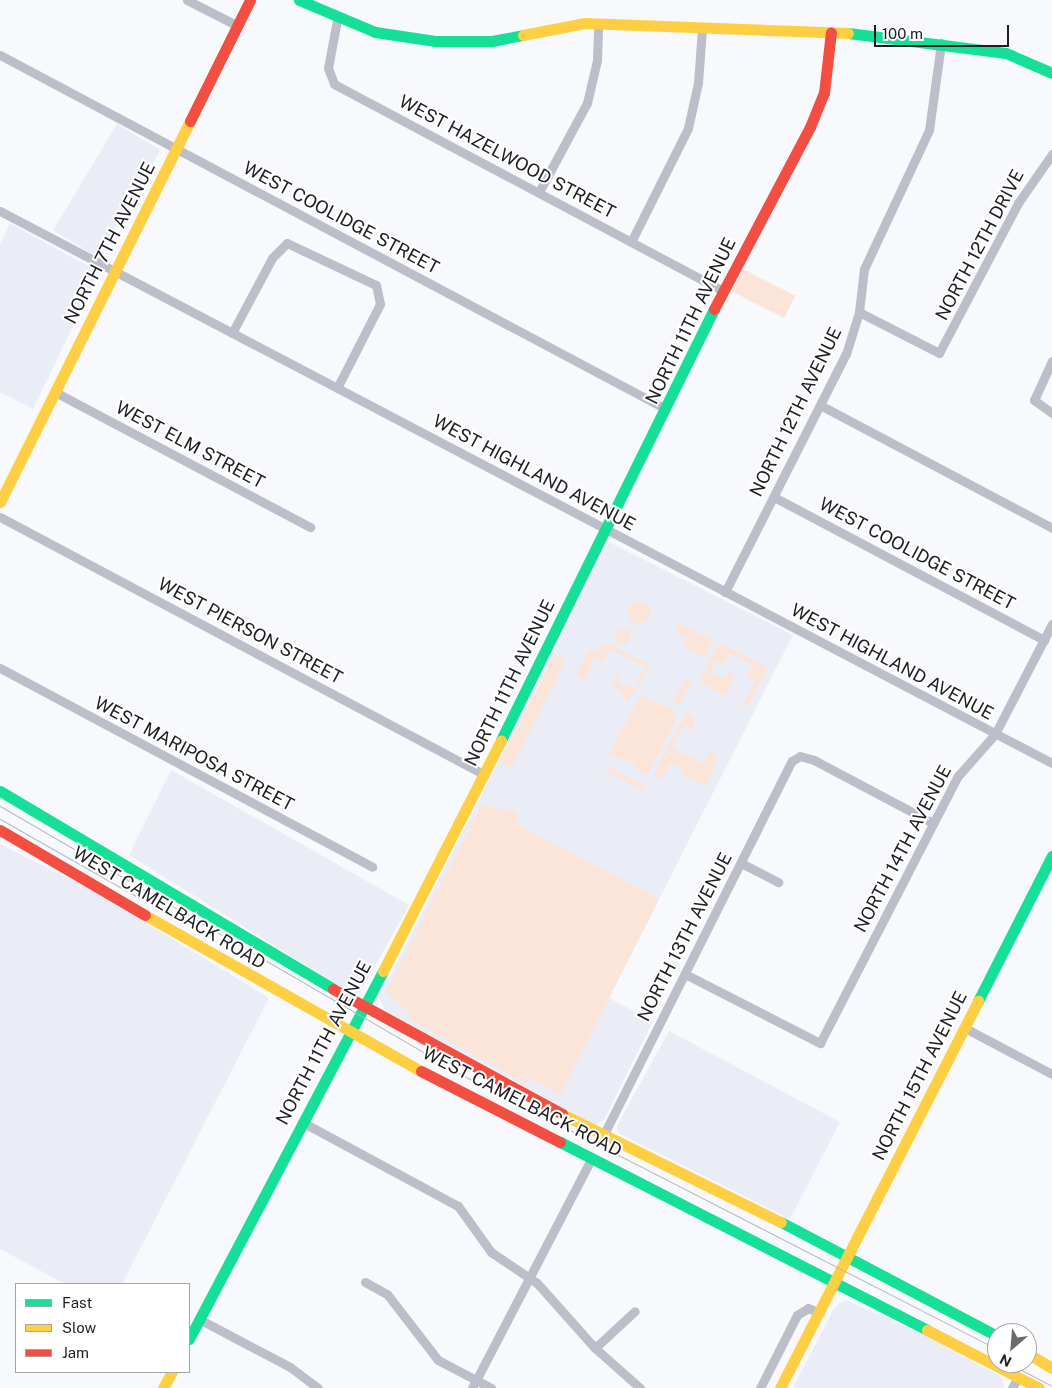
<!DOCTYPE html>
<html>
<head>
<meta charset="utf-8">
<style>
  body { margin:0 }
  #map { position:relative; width:1052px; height:1388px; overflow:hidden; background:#f8f9fc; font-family:"Public Sans",sans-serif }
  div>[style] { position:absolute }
  .built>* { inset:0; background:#ebedf6; transform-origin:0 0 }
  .green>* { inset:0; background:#fbe5d8; transform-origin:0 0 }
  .round { border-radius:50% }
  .street>* { height:9px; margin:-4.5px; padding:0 4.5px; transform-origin:4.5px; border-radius:4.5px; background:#bcbeca }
  .fast>* { height:11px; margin:-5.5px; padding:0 5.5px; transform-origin:5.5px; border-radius:5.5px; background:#16e098 }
  .slow>* { height:11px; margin:-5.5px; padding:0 5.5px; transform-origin:5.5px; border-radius:5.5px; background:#ffcf43 }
  .jam>* { height:11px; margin:-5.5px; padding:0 5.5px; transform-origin:5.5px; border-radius:5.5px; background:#f24e42 }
  .tram>* { height:1px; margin:-0.5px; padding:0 0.5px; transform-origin:0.5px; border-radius:0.5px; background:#b7b8c0 }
  span { translate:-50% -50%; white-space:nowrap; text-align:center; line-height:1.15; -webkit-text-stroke:4px #fff; paint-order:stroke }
  .street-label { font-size:18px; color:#1e1e21 }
  .legend { position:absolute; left:15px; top:1283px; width:175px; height:90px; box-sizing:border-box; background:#fff; border:1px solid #a5a5a6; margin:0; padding:6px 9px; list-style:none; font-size:15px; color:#1e1e21 }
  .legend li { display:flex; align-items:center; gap:10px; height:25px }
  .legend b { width:25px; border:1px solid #a5a5a6 }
  .north { position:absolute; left:987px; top:1323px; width:50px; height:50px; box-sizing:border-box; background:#fff; border:1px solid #a5a5a6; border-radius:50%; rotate:207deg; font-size:14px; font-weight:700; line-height:20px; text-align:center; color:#1e1e21 }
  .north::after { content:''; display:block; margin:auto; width:18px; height:22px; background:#6a6b6e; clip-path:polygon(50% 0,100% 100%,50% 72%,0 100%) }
  .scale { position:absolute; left:874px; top:25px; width:135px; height:22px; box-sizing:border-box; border:2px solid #1e1e21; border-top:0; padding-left:6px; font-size:15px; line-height:18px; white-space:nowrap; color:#1e1e21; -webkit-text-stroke:4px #fff; paint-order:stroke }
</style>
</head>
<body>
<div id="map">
  <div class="built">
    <i style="left:117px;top:124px;width:51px;height:124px;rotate:31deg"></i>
    <i style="clip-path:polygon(10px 223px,99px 272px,33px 409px,0 392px,0 244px)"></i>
    <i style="clip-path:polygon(609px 542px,793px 635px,609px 998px,653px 1021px,604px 1120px,595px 1125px,386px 1011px,379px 998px)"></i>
    <i style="clip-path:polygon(171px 770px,409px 905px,360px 993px,352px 994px,129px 855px)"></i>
    <i style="clip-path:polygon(0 844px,97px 893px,269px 998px,122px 1284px,65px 1284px,0 1249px)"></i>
    <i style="clip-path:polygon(669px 1031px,840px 1122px,790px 1219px,618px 1133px,617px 1126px)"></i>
    <i style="clip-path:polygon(845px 1300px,913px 1329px,1002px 1377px,1004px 1388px,793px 1388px,834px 1308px)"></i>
  </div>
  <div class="green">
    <i style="left:743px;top:269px;width:59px;height:25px;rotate:27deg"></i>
    <i class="round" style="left:628px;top:602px;width:22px;height:22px"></i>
    <i style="clip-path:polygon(678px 623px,713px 640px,704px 658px,683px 647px,687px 638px,675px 633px)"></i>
    <i class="round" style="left:615px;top:628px;width:16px;height:16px"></i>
    <i style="clip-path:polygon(719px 643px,767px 667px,748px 707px,743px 704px,755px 682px,747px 677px,753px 665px,730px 653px,724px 664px,716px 660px,710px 673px,725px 680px,729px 672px,735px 676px,725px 696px,700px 682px)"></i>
    <i style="clip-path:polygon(610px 644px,649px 665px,641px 685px,636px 683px,646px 667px,610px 649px,603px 662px,595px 658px,584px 680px,576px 676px,587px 653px)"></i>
    <i style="clip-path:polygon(554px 655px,564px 662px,563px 667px,513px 765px,506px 767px,500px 763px)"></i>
    <i style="clip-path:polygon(618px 673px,622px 675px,618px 683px,636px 689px,629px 702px,612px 683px)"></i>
    <i style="clip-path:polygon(687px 679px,692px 681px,681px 703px,672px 703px)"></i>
    <i style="clip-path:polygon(641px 695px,671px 708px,677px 718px,648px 775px,636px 769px,634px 763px,608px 755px)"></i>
    <i style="clip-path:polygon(686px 713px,693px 717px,696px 731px,684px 725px,672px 748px,703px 763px,710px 752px,717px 755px,707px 787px,681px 774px,683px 769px,670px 763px,661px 780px,654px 774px)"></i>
    <i style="clip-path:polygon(611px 767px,646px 787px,638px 808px,644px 790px,611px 774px,604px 783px)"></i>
    <i style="clip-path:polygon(481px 805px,516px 812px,518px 825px,659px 899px,560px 1095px,530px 1078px,526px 1084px,408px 1019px,410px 1013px,386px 992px)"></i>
  </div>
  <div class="street">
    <i style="left:187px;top:0;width:57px;rotate:27deg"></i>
    <i style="left:337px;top:20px;width:49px;rotate:100.6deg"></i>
    <i style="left:328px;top:68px;width:17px;rotate:69deg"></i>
    <i style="left:334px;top:84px;width:441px;rotate:28deg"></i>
    <i style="left:0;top:55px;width:754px;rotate:27.99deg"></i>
    <i style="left:539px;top:192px;width:101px;rotate:-61.7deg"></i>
    <i style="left:587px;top:103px;width:44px;rotate:-76.9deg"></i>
    <i style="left:597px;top:60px;width:37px;rotate:-88deg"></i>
    <i style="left:0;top:211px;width:1188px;rotate:27.69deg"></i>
    <i style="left:631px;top:242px;width:127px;rotate:-63.4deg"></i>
    <i style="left:688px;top:128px;width:46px;rotate:-77.5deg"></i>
    <i style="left:698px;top:83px;width:55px;rotate:-85.8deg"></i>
    <i style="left:859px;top:312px;width:90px;rotate:27.1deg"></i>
    <i style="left:939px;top:353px;width:170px;rotate:-62.2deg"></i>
    <i style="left:1018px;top:203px;width:60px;rotate:-55.2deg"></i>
    <i style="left:232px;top:333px;width:85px;rotate:-61.9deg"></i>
    <i style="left:272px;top:258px;width:21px;rotate:-45deg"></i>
    <i style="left:287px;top:243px;width:98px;rotate:25.3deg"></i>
    <i style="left:376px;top:285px;width:19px;rotate:78deg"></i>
    <i style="left:380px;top:304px;width:94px;rotate:117.1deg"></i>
    <i style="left:1052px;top:361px;width:43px;rotate:114.8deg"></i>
    <i style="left:1034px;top:400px;width:22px;rotate:36deg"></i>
    <i style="left:55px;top:392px;width:289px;rotate:27.9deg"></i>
    <i style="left:820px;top:405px;width:263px;rotate:27.9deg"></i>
    <i style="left:774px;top:497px;width:306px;rotate:27.9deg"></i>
    <i style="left:0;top:517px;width:549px;rotate:28.01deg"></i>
    <i style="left:725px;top:592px;width:267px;rotate:-63.1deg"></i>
    <i style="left:846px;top:354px;width:44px;rotate:-72.8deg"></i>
    <i style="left:859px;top:312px;width:43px;rotate:-83.4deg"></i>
    <i style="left:864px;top:269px;width:153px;rotate:-64.9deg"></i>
    <i style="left:929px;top:130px;width:88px;rotate:-82.1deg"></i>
    <i style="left:0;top:668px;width:422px;rotate:28.1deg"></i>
    <i style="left:741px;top:863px;width:42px;rotate:27.2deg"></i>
    <i style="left:685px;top:974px;width:152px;rotate:27.1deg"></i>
    <i style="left:820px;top:1043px;width:301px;rotate:-62.7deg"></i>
    <i style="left:958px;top:776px;width:56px;rotate:-48.6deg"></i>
    <i style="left:995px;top:734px;width:124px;rotate:-62.6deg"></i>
    <i style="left:965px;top:1028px;width:98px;rotate:27.9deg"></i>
    <i style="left:302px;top:1122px;width:177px;rotate:28.3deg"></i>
    <i style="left:458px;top:1206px;width:57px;rotate:54.3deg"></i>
    <i style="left:491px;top:1252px;width:55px;rotate:34deg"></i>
    <i style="left:537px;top:1283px;width:87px;rotate:48.3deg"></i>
    <i style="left:595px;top:1348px;width:60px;rotate:41.6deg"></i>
    <i style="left:603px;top:1136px;width:420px;rotate:-63.3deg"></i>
    <i style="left:792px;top:761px;width:9px;rotate:-32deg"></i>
    <i style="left:800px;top:756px;width:15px;rotate:16deg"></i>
    <i style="left:814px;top:760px;width:135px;rotate:27.9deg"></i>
    <i style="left:365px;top:1282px;width:25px;rotate:29deg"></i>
    <i style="left:387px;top:1294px;width:83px;rotate:52.3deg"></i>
    <i style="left:438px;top:1360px;width:60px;rotate:27.8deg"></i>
    <i style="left:199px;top:1319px;width:103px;rotate:27.8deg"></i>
    <i style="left:290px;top:1367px;width:35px;rotate:37deg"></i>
    <i style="left:595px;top:1348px;width:54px;rotate:-42.8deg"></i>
    <i style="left:472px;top:1388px;width:260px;rotate:-62.5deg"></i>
    <i style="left:760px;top:1388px;width:82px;rotate:-63.1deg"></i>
    <i style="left:797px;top:1315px;width:13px;rotate:-32deg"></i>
    <i style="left:808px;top:1308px;width:13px;rotate:23deg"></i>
    <i style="left:1012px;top:1388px;width:13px;rotate:-61deg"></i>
  </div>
  <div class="fast">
    <i style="left:299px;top:0;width:82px;rotate:22.8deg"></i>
    <i style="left:375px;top:32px;width:61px;rotate:8.5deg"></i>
    <i style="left:435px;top:41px;width:57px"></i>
    <i style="left:492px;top:41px;width:32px;rotate:-11deg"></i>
    <i style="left:848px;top:33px;width:159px;rotate:7.2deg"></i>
    <i style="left:1006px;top:53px;width:50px;rotate:23.5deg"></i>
    <i style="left:501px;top:740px;width:481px;rotate:-63.7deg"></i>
    <i style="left:0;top:791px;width:387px;rotate:30.7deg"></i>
    <i style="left:978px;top:1001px;width:163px;rotate:-63deg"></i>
    <i style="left:560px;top:1142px;width:412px;rotate:27.1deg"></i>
    <i style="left:781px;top:1222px;width:244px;rotate:27.8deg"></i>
    <i style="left:189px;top:1339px;width:416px;rotate:-62.2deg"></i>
  </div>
  <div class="slow">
    <i style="left:523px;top:35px;width:63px;rotate:-11deg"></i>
    <i style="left:585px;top:23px;width:263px;rotate:2.2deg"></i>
    <i style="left:0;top:502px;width:426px;rotate:-63.5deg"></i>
    <i style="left:145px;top:915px;width:317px;rotate:29.5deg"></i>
    <i style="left:383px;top:971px;width:259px;rotate:-62.9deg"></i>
    <i style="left:562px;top:1114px;width:244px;rotate:26.3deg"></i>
    <i style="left:927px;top:1330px;width:126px;rotate:27.4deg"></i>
    <i style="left:1027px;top:1353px;width:29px;rotate:31deg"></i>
    <i style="left:163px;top:1388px;width:18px;rotate:-61deg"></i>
    <i style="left:780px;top:1388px;width:435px;rotate:-62.9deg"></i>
  </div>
  <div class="jam">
    <i style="left:190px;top:121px;width:135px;rotate:-63.6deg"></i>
    <i style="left:714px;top:309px;width:206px;rotate:-62.2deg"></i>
    <i style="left:810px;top:127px;width:37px;rotate:-68deg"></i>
    <i style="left:824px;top:93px;width:61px;rotate:-83.5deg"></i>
    <i style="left:0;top:830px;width:168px;rotate:30.4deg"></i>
    <i style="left:333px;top:989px;width:261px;rotate:28.6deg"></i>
    <i style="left:421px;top:1071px;width:156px;rotate:27.1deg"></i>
  </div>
  <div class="tram">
    <i style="left:0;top:806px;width:541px;rotate:30.17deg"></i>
    <i style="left:468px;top:1078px;width:594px;rotate:27.13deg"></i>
    <i style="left:0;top:819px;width:160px;rotate:29.6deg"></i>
    <i style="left:1008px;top:1363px;width:50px;rotate:27.6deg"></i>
  </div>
  <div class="street-label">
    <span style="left:507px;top:157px;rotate:28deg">WEST HAZELWOOD STREET</span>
    <span style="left:341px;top:218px;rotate:28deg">WEST COOLIDGE STREET</span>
    <span style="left:110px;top:243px;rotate:-63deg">NORTH 7TH AVENUE</span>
    <span style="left:980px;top:245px;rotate:-62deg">NORTH 12TH DRIVE</span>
    <span style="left:691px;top:321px;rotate:-64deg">NORTH 11TH AVENUE</span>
    <span style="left:796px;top:412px;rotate:-64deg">NORTH 12TH AVENUE</span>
    <span style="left:190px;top:445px;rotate:28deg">WEST ELM STREET</span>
    <span style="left:534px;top:473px;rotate:28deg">WEST HIGHLAND AVENUE</span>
    <span style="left:917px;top:554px;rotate:28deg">WEST COOLIDGE STREET</span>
    <span style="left:250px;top:631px;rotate:28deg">WEST PIERSON STREET</span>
    <span style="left:892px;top:662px;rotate:28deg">WEST HIGHLAND AVENUE</span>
    <span style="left:510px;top:683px;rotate:-64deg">NORTH 11TH AVENUE</span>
    <span style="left:194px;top:754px;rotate:28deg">WEST MARIPOSA STREET</span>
    <span style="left:903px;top:849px;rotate:-62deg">NORTH 14TH AVENUE</span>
    <span style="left:169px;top:908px;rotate:31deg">WEST CAMELBACK ROAD</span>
    <span style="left:685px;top:937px;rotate:-63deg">NORTH 13TH AVENUE</span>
    <span style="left:324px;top:1043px;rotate:-62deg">NORTH 11TH AVENUE</span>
    <span style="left:920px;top:1076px;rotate:-63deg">NORTH 15TH AVENUE</span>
    <span style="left:522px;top:1102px;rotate:27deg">WEST CAMELBACK ROAD</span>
  </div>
  <ul class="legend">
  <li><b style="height:6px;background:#16e098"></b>Fast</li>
  <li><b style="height:6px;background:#ffcf43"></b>Slow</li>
  <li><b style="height:6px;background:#f24e42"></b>Jam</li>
  </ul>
  <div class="north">N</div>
  <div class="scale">100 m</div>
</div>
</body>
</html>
